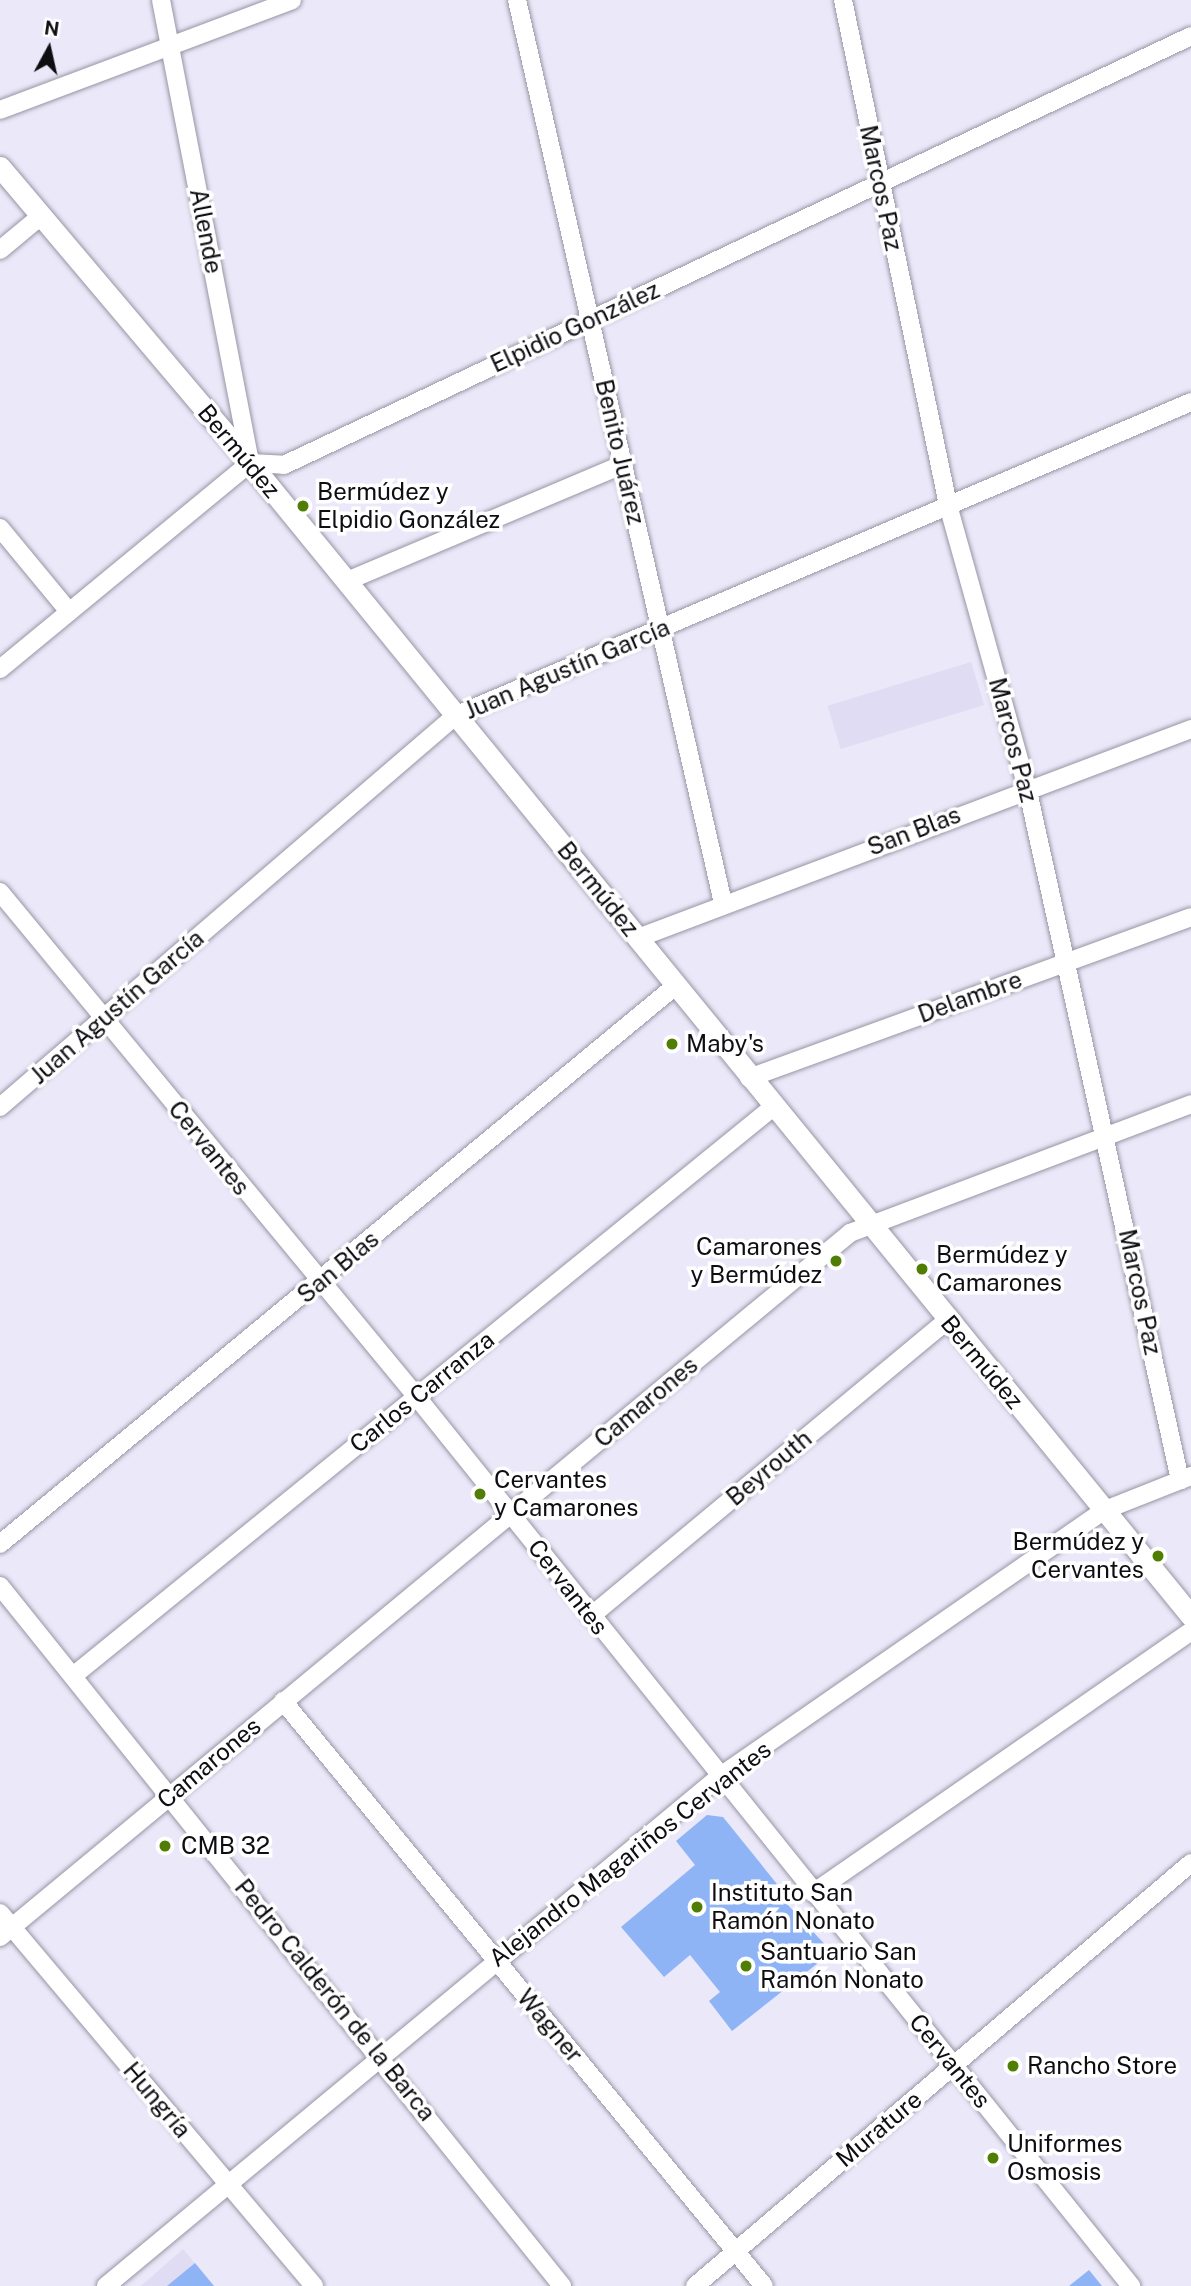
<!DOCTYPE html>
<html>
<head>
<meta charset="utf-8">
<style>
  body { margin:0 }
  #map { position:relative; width:1191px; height:2286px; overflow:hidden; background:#ebe8f9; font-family:"Public Sans",sans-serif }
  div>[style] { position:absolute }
  .built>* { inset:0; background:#e0dcf3; transform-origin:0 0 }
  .building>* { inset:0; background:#8eb4f6 }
  .roads { filter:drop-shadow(0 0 2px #9895a4) drop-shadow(0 0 2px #9895a4) }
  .minor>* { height:18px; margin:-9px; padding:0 9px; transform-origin:9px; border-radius:9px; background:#fff }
  .tertiary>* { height:21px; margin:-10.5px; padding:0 10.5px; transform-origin:10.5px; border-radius:10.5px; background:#fff }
  .dots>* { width:19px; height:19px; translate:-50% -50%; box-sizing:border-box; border:4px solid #fff; border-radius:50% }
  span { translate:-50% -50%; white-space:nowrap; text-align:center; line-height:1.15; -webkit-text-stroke:7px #fff; paint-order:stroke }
  .street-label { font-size:24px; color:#0e0d12 }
  .poi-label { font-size:24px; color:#0e0d12 }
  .left { translate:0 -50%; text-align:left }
  .right { translate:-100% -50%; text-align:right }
  .north { position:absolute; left:14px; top:14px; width:70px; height:70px; -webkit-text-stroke:5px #fff; paint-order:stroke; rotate:8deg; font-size:19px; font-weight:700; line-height:28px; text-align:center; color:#0e0d12 }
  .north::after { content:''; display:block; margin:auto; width:24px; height:32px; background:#0e0d12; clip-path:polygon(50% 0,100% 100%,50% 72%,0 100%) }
</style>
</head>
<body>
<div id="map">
  <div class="built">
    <i style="left:971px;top:662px;width:45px;height:150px;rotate:73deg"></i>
    <i style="clip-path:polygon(183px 2249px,214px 2286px,141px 2286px)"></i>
  </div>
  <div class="building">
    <i style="clip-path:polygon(707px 1815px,723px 1817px,777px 1884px,772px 1888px,832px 1952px,732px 2031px,709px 2001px,720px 1992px,690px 1955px,664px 1977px,621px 1927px,695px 1865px,676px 1841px)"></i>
    <i style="clip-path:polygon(195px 2263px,214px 2286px,167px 2286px)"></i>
    <i style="clip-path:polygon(1089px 2270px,1102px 2286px,1069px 2286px)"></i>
  </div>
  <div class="roads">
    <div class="minor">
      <i style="left:161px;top:0;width:471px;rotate:79.1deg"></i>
      <i style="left:517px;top:0;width:926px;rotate:77.15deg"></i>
      <i style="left:843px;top:0;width:516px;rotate:78.25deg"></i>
      <i style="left:948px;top:505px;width:293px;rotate:74.4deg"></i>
      <i style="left:1027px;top:787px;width:710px;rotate:77.55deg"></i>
      <i style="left:0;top:110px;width:312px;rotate:-20.6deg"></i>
      <i style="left:0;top:250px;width:53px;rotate:-39.7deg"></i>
      <i style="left:0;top:528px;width:105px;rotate:50.4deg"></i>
      <i style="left:347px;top:581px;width:301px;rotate:-22.9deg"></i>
      <i style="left:0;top:669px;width:324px;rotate:-39.5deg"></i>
      <i style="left:250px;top:463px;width:34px;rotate:3deg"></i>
      <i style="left:284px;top:465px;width:1003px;rotate:-25.31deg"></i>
      <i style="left:0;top:892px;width:654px;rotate:50.46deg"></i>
      <i style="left:416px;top:1396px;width:1142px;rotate:51.22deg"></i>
      <i style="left:638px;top:938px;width:591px;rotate:-20.7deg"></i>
      <i style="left:749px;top:1078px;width:470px;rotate:-20deg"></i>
      <i style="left:0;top:1107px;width:600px;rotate:-40.67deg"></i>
      <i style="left:455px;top:716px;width:800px;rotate:-23.1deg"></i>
      <i style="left:0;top:1544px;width:874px;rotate:-39.57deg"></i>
      <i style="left:0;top:1586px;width:898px;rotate:51.24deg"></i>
      <i style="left:591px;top:1616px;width:463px;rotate:-39.7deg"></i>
      <i style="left:73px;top:1676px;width:901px;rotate:-39.1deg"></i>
      <i style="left:283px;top:1701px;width:757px;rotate:50.57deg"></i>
      <i style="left:813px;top:1893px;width:460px;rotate:-34.7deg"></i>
      <i style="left:0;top:1913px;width:488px;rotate:49.9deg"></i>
      <i style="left:0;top:1937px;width:1104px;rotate:-39.63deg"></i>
      <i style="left:850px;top:1233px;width:365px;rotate:-20.7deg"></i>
      <i style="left:106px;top:2286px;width:797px;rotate:-39.7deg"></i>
      <i style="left:719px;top:1777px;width:469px;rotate:-34.7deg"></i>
      <i style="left:1105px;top:1510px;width:92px;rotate:-21.6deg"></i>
      <i style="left:695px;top:2286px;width:652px;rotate:-40.46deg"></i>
    </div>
    <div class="tertiary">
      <i style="left:0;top:167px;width:387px;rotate:49.8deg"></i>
      <i style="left:250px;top:463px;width:1488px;rotate:50.78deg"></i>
    </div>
  </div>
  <div class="dots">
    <i style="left:303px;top:506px;background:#507d03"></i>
    <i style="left:672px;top:1044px;background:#507d03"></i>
    <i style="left:836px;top:1261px;background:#507d03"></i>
    <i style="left:922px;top:1269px;background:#507d03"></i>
    <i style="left:480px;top:1494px;background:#507d03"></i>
    <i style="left:1158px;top:1556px;background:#507d03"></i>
    <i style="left:165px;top:1846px;background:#507d03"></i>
    <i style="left:697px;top:1907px;background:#507d03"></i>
    <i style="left:746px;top:1966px;background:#507d03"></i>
    <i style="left:1013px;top:2066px;background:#507d03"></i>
    <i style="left:993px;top:2158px;background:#507d03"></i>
  </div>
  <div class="street-label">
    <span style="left:881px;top:188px;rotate:78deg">Marcos Paz</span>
    <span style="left:206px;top:231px;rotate:79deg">Allende</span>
    <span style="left:575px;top:327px;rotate:-25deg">Elpidio González</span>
    <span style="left:239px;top:451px;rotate:50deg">Bermúdez</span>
    <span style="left:620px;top:452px;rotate:77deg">Benito Juárez</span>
    <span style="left:567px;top:669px;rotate:-23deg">Juan Agustín García</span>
    <span style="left:1013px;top:740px;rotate:75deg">Marcos Paz</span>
    <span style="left:914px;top:831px;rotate:-21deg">San Blas</span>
    <span style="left:598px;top:889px;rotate:51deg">Bermúdez</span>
    <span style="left:970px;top:997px;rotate:-20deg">Delambre</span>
    <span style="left:117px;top:1007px;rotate:-41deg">Juan Agustín García</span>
    <span style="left:209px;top:1148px;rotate:51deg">Cervantes</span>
    <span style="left:338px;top:1267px;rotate:-40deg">San Blas</span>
    <span style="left:1140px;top:1292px;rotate:78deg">Marcos Paz</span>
    <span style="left:982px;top:1362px;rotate:50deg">Bermúdez</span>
    <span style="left:422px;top:1392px;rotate:-39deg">Carlos Carranza</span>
    <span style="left:646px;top:1402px;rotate:-40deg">Camarones</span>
    <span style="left:769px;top:1468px;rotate:-40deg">Beyrouth</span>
    <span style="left:568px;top:1587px;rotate:52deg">Cervantes</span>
    <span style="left:209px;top:1763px;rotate:-40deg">Camarones</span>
    <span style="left:630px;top:1854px;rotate:-38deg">Alejandro Magariños Cervantes</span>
    <span style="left:335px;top:2000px;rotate:51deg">Pedro Calderón de la Barca</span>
    <span style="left:550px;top:2026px;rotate:50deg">Wagner</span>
    <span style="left:950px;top:2061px;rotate:51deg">Cervantes</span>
    <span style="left:157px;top:2100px;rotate:50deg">Hungría</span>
    <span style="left:879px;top:2129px;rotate:-40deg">Murature</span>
  </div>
  <div class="poi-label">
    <span class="left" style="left:317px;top:506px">Bermúdez y<br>Elpidio González</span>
    <span class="left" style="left:686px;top:1044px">Maby's</span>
    <span class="right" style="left:822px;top:1261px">Camarones<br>y Bermúdez</span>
    <span class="left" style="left:936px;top:1269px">Bermúdez y<br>Camarones</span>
    <span class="left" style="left:494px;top:1494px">Cervantes<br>y Camarones</span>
    <span class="right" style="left:1144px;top:1556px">Bermúdez y<br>Cervantes</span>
    <span class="left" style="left:181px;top:1846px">CMB 32</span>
    <span class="left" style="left:711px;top:1907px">Instituto San<br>Ramón Nonato</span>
    <span class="left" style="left:760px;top:1966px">Santuario San<br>Ramón Nonato</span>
    <span class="left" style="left:1027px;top:2066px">Rancho Store</span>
    <span class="left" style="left:1007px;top:2158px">Uniformes<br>Osmosis</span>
  </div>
  <div class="north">N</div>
</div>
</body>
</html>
